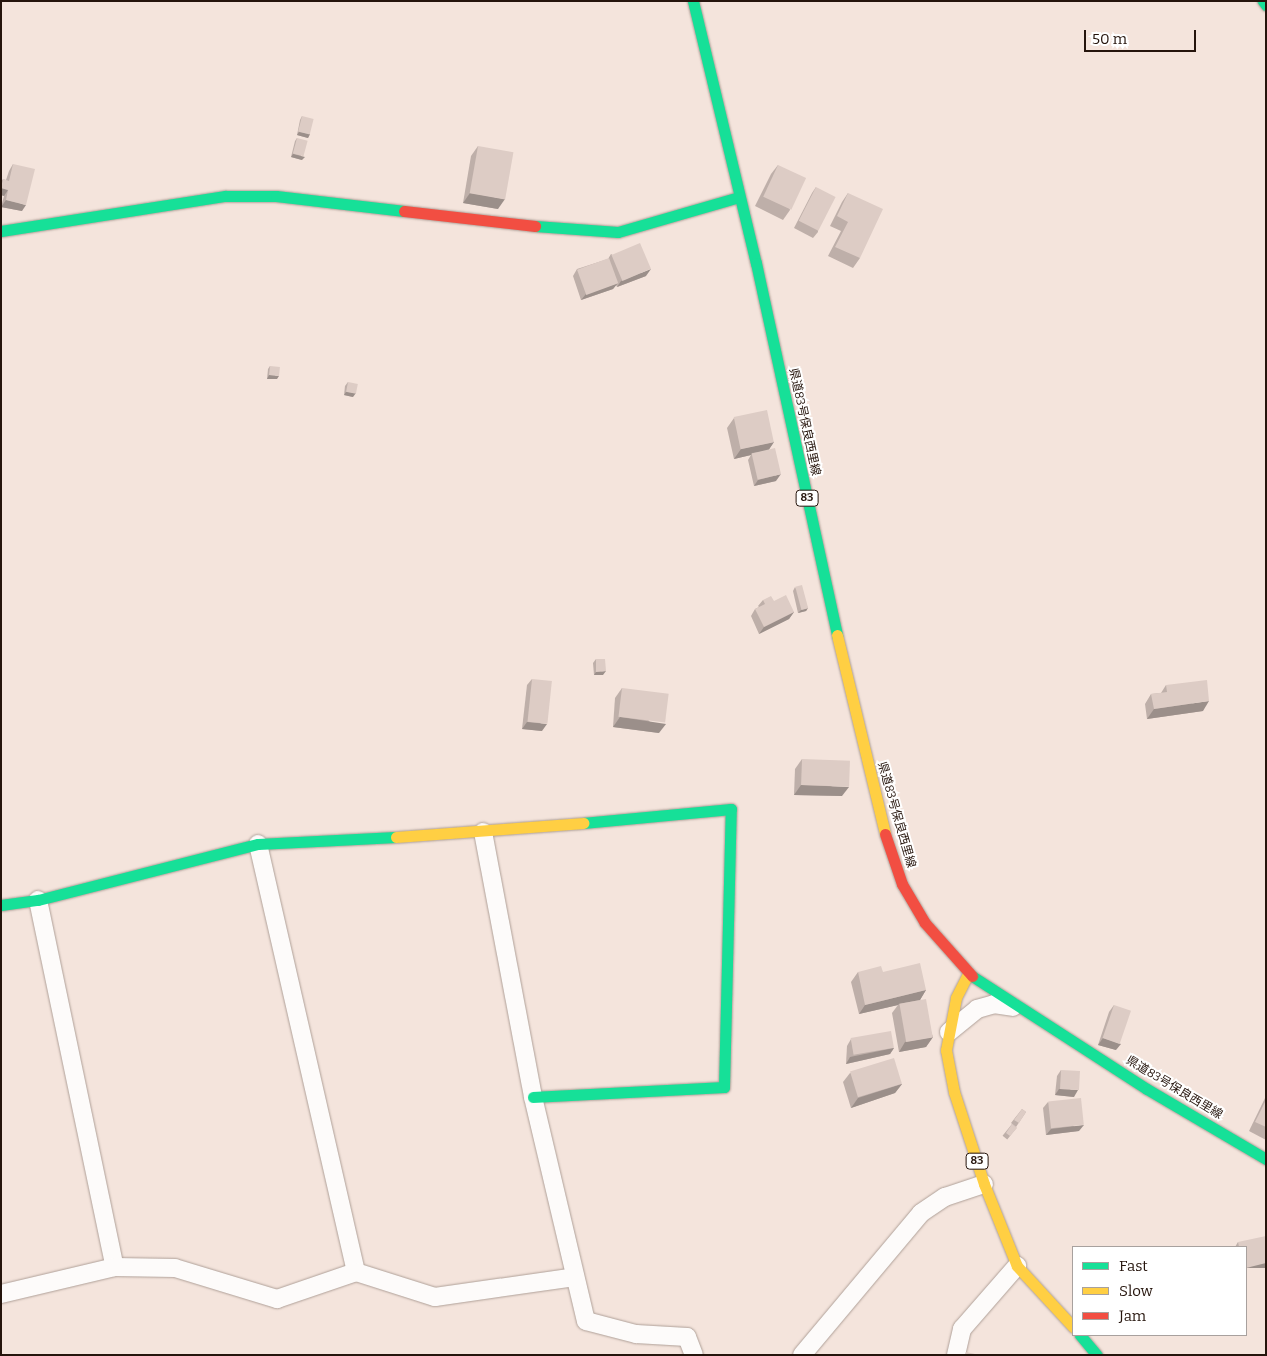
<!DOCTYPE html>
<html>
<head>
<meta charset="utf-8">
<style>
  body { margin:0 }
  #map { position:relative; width:1267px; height:1356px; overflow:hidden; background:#f4e4dc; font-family:Bitter,"Noto Sans JP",serif }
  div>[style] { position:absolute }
  .roads { filter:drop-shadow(0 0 1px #afa098) drop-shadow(0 0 1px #afa098) }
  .street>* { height:18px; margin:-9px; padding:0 9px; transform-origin:9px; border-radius:9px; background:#fdfbfa }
  .fast>* { height:11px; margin:-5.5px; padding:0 5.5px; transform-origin:5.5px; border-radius:5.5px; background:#16e098 }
  .slow>* { height:11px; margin:-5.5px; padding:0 5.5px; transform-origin:5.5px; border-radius:5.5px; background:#ffcf43 }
  .jam>* { height:11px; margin:-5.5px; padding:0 5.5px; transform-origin:5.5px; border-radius:5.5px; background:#f24e42 }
  .wall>* { inset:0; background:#beafa9; transform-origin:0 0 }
  .shaded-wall>* { inset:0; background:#9b8f8a; transform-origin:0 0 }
  .building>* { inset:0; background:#ddccc5; transform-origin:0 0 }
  span { translate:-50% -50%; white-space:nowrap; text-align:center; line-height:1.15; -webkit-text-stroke:4px #fff; paint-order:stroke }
  .shield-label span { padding:1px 4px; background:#fff; border:1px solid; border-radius:4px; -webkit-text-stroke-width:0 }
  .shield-label { font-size:11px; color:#25140c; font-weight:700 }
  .street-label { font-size:12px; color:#25140c }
  .frame { position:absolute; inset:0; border:2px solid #25140c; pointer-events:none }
  .legend { position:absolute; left:1072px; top:1246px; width:175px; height:90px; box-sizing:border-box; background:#fff; border:1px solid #a8a19e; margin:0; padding:6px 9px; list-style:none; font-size:15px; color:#25140c }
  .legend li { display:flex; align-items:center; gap:10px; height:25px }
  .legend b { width:25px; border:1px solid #a8a19e }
  .scale { position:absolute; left:1084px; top:30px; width:112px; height:22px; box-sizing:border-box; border:2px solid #25140c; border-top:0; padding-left:6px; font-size:15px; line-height:18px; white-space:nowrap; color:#25140c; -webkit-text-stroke:4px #fff; paint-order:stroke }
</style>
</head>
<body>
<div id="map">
  <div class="roads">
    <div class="street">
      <i style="left:483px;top:832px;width:270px;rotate:79.3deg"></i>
      <i style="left:533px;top:1097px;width:230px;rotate:76.7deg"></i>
      <i style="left:586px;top:1321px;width:52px;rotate:14.6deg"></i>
      <i style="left:636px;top:1334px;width:51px;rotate:3.4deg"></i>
      <i style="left:687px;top:1337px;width:19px;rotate:69deg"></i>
      <i style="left:258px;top:844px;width:439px;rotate:77.1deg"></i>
      <i style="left:38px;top:900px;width:375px;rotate:78.2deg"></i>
      <i style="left:949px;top:1032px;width:36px;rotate:-39deg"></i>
      <i style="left:977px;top:1009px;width:18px;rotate:-16deg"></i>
      <i style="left:994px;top:1004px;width:19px;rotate:9deg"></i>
      <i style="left:1px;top:1294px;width:117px;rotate:-13.3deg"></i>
      <i style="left:115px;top:1267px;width:60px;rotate:1deg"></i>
      <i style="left:175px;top:1268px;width:107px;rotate:16.9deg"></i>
      <i style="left:277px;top:1299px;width:83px;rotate:-18.9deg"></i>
      <i style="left:356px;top:1272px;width:83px;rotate:17.6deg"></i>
      <i style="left:435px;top:1297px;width:141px;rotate:-8.1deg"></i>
      <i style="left:802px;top:1355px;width:185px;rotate:-50deg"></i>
      <i style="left:921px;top:1213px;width:29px;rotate:-34deg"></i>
      <i style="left:945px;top:1197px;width:41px;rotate:-18.4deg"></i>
      <i style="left:956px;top:1355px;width:27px;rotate:-77deg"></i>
      <i style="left:962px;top:1329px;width:84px;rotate:-48.9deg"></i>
    </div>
    <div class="fast">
      <i style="left:693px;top:1px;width:269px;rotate:76.5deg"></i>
      <i style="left:756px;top:263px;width:381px;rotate:77.7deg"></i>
      <i style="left:1263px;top:1px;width:5px;rotate:53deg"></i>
      <i style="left:535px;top:226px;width:83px;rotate:4.1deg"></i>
      <i style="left:618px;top:232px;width:126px;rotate:-16.1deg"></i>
      <i style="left:1px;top:231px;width:227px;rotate:-8.9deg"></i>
      <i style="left:225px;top:196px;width:51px"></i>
      <i style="left:276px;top:196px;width:129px;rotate:6.7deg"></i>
      <i style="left:1px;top:905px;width:37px;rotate:-8deg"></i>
      <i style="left:38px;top:900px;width:227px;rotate:-14.3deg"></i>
      <i style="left:258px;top:844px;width:138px;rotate:-2.9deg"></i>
      <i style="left:972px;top:976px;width:208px;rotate:32.9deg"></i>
      <i style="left:1147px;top:1089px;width:138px;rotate:30.5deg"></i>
      <i style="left:533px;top:1097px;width:191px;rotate:-3deg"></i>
      <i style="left:724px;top:1087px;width:278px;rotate:-88.6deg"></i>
      <i style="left:731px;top:809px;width:149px;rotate:174.6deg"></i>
      <i style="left:1080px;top:1335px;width:26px;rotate:50deg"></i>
    </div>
    <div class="slow">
      <i style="left:837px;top:635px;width:205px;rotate:76.4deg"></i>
      <i style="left:396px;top:837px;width:188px;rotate:-4.3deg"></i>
      <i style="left:968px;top:974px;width:27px;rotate:117deg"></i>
      <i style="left:956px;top:998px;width:53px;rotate:100.9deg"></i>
      <i style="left:946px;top:1050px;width:43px;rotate:79.2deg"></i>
      <i style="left:954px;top:1092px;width:97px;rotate:71.9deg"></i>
      <i style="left:984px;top:1184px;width:88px;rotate:68.1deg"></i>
      <i style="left:1017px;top:1266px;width:83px;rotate:47.4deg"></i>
    </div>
    <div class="jam">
      <i style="left:404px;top:211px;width:132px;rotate:6.5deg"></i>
      <i style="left:885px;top:834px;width:53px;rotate:71.2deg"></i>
      <i style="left:902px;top:884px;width:45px;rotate:59.5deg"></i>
      <i style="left:925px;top:923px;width:71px;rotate:48.4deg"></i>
    </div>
  </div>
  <div class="wall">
    <i style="clip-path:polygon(302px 116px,310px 134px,308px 138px,297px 135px,300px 120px)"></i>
    <i style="clip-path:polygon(297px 138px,302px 160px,291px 157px,295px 141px)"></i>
    <i style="clip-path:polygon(478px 146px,498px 209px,463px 203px,471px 156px)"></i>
    <i style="clip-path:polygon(13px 164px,22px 211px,1px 207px,4px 196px,1px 195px,1px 182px,3px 179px,6px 180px,9px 171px)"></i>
    <i style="clip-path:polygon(778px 165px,790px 210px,783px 220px,755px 206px,771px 174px)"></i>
    <i style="clip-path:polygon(816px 187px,818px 232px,813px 238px,794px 228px,812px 193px)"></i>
    <i style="clip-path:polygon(848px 193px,860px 258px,853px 268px,828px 256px,841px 231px,830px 226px,842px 202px)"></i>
    <i style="clip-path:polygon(611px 254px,646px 276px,617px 287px,616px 285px,613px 289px,581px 300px,573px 276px,577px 269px,608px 259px)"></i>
    <i style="clip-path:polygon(270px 366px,277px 379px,267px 379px,268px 369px)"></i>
    <i style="clip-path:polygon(348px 382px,353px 397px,344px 395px,345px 386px)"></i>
    <i style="clip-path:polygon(734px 418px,774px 442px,769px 449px,776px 481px,754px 486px,748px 460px,751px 455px,734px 459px,727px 428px)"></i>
    <i style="clip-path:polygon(795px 587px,808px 608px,806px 611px,798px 613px,793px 591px)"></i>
    <i style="clip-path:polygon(763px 600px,774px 601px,794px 612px,789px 619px,759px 634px,751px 616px,755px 609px,759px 607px,758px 606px)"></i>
    <i style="clip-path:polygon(596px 659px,603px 675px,594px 675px,593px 663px)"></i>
    <i style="clip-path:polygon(532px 679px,542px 731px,522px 729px,527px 685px)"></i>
    <i style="clip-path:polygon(1166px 685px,1203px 711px,1147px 719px,1145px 704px,1151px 694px,1161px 693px)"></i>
    <i style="clip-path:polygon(622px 688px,659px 733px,613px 727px,615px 698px)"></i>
    <i style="clip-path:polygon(802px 759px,842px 796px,794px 795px,795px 769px)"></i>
    <i style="clip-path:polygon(858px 972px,883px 972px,926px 990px,920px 1000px,933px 1037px,926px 1047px,899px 1052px,892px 1013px,898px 1005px,859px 1014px,851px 982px)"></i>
    <i style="clip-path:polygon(1114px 1005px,1116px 1050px,1098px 1045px,1109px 1012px)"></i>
    <i style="clip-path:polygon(851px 1039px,894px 1048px,890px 1054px,846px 1064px,847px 1046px)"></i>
    <i style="clip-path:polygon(1061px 1070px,1074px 1097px,1055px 1095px,1057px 1076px)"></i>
    <i style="clip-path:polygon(850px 1073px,902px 1084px,895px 1093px,851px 1108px,843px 1082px)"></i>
    <i style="clip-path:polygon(1266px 1096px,1266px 1140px,1249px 1131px)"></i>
    <i style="clip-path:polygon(1048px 1102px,1079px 1131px,1046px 1135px,1043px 1108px)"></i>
    <i style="clip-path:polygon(1022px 1109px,1026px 1112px,1016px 1127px,1011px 1123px)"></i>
    <i style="left:1012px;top:1124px;width:6px;height:15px;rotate:39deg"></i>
    <i style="clip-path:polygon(1238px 1242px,1246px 1247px,1235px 1247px)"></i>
  </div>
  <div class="shaded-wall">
    <i style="clip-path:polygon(299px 132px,310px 134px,308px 138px,297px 135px)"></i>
    <i style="clip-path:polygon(293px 154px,305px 157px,302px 160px,291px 157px)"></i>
    <i style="clip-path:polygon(1px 188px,8px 190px,4px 196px,1px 195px)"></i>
    <i style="clip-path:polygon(470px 193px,505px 199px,498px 209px,463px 203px)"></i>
    <i style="clip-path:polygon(6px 200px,26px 205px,22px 211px,1px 207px)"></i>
    <i style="clip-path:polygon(651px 269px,646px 276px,617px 287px,621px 281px)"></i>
    <i style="clip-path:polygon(618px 283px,613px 289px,581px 300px,586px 294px)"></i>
    <i style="clip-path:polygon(269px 375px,279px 376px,277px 379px,267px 379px)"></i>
    <i style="clip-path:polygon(346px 392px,356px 393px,353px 397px,344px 395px)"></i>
    <i style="clip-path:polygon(774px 442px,768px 451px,752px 453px,751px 455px,734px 459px,741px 449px)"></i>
    <i style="clip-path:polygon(781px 474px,776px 481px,754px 486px,758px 480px)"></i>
    <i style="clip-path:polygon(808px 608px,806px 611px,798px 613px,801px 610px)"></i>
    <i style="clip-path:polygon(794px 612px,789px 619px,759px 634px,764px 627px)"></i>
    <i style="clip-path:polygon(606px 671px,603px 675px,594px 675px,596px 672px)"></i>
    <i style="clip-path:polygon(1209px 701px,1203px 711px,1147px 719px,1154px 709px)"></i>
    <i style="clip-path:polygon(620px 717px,666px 724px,659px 733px,613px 727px)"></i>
    <i style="clip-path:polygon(527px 722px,547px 724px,542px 731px,522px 729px)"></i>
    <i style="clip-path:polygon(801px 785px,849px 787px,842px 796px,794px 795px)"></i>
    <i style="clip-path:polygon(926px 990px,920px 1000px,899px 1004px,898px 1005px,859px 1014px,865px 1005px)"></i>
    <i style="clip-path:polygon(933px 1037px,926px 1047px,899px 1052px,905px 1042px)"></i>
    <i style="clip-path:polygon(1103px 1038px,1121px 1044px,1116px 1050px,1098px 1045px)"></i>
    <i style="clip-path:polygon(894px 1048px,890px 1054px,846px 1064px,850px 1057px)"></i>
    <i style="clip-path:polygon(902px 1084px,895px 1093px,851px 1108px,858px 1098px)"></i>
    <i style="clip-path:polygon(1059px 1089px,1078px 1090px,1074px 1097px,1055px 1095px)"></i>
    <i style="clip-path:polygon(1084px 1125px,1079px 1131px,1046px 1135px,1051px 1129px)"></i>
    <i style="left:1266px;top:1263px;width:5px;height:21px;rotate:90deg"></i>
  </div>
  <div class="building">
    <i style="left:302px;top:116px;width:12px;height:16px;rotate:14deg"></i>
    <i style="left:297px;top:138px;width:11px;height:16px;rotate:15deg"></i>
    <i style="left:478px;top:146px;width:36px;height:48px;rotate:10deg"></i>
    <i style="clip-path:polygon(13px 164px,35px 169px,26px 205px,6px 200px,8px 190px,1px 188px,3px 179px,9px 181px)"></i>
    <i style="left:778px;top:165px;width:31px;height:35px;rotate:25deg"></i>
    <i style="left:816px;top:187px;width:22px;height:38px;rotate:27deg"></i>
    <i style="clip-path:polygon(848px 193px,883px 209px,860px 258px,835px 247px,848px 222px,837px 216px)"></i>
    <i style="left:640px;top:243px;width:28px;height:31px;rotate:67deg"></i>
    <i style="left:609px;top:258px;width:27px;height:34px;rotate:70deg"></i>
    <i style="left:270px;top:366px;width:10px;height:9px;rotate:6deg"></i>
    <i style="left:348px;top:382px;width:10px;height:10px;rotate:11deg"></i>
    <i style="left:767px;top:410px;width:33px;height:34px;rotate:78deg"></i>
    <i style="left:775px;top:448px;width:27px;height:24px;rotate:77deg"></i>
    <i style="left:802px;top:585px;width:24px;height:7px;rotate:75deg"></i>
    <i style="clip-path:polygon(786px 595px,794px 612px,764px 627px,755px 609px,765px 604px,763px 600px,771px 596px,774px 601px)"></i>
    <i style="clip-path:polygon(596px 659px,605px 659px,606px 671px,596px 672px)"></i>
    <i style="left:532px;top:679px;width:20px;height:43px;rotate:6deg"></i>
    <i style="clip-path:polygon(1207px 680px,1209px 701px,1154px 709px,1151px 694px,1167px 692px,1166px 685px)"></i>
    <i style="left:622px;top:688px;width:47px;height:29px;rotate:7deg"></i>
    <i style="left:802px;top:759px;width:48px;height:26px;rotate:2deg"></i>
    <i style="clip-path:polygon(920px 963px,926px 990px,865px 1005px,858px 972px,881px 966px,883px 972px)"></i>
    <i style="left:926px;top:999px;width:39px;height:27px;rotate:80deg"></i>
    <i style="left:1114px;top:1005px;width:18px;height:35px;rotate:19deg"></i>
    <i style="left:891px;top:1031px;width:17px;height:41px;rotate:80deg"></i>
    <i style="left:894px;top:1058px;width:27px;height:46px;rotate:73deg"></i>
    <i style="left:1061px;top:1070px;width:19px;height:19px;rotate:3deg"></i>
    <i style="left:1081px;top:1098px;width:27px;height:33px;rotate:84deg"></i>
    <i style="clip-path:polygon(1266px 1100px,1266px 1127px,1255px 1122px)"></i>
    <i style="clip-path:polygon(1022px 1109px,1026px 1112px,1019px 1123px,1014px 1120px)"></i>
    <i style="clip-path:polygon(1012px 1124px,1017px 1128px,1010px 1136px,1006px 1133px)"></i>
    <i style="clip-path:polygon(1266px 1236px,1266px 1263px,1246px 1268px,1246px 1247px,1239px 1247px,1238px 1242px)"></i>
    <i style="clip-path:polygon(966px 1352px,975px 1354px,975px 1355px,965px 1355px)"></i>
  </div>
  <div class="shield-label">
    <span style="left:807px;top:498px">83</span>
    <span style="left:977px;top:1161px">83</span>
  </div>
  <div class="street-label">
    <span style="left:804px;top:422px;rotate:78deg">県道83号保良西里線</span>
    <span style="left:896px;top:815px;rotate:74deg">県道83号保良西里線</span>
    <span style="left:1174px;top:1088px;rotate:31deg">県道83号保良西里線</span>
  </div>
  <div class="frame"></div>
  <ul class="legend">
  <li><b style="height:6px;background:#16e098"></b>Fast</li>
  <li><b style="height:6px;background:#ffcf43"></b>Slow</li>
  <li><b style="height:6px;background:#f24e42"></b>Jam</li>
  </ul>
  <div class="scale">50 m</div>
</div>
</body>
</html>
